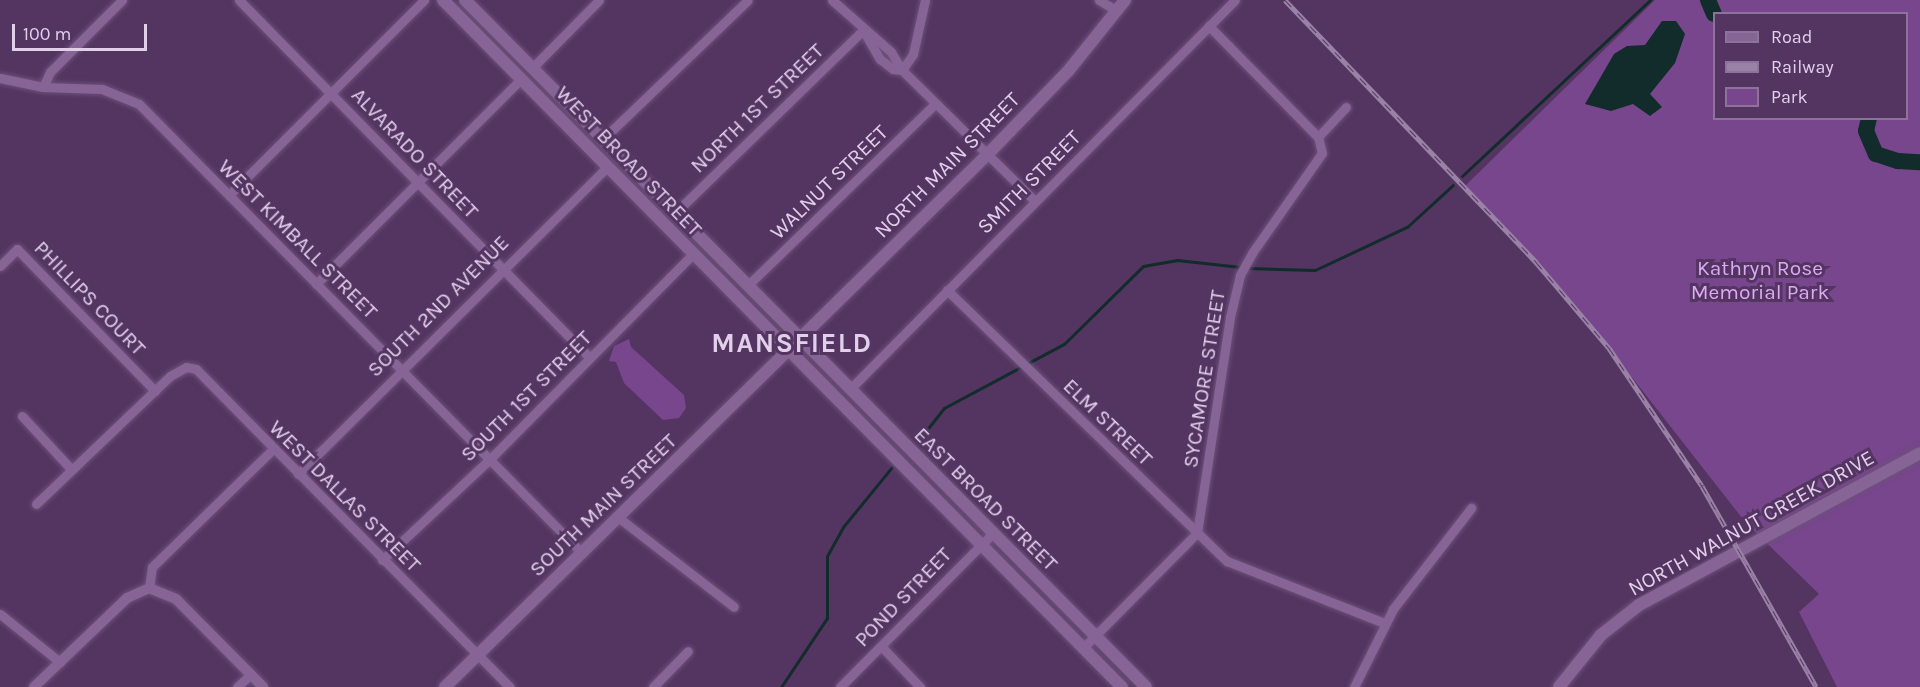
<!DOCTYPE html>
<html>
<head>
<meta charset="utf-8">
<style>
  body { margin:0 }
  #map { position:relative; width:1920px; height:687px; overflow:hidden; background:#543562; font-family:Karla,sans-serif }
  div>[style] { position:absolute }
  .green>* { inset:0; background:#77468d }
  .water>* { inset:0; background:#122b2b }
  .stream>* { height:3px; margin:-1.5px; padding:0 1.5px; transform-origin:1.5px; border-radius:1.5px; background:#122b2b }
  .river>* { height:16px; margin:-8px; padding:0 8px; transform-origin:8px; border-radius:8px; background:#122b2b }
  .roads { filter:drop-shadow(0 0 2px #6c5178) drop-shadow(0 0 2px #6c5178) }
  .minor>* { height:9px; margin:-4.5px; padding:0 4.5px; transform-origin:4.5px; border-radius:4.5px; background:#866596 }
  .tertiary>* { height:10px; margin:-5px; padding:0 5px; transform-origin:5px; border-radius:5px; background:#866596 }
  .secondary>* { height:12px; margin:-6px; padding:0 6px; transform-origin:6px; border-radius:6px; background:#866596 }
  .rail>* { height:5px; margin-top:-2.5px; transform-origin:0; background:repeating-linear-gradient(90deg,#543562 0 9px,#9a82a6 0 18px); box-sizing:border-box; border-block:2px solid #9a82a6 }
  span { translate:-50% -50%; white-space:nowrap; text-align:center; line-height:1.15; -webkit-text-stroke:6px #543562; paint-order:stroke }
  .street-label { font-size:21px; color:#e2d0eb }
  .park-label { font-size:21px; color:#dbaaf3 }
  .district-label { font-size:27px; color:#e2d0eb; font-weight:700; letter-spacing:1.5px }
  .legend { position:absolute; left:1713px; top:12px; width:195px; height:108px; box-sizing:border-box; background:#543562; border:2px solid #8d7399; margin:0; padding:8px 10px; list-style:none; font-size:18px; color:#e2d0eb }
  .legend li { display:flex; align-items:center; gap:12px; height:30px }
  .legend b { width:30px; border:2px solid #8d7399 }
  .scale { position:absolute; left:12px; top:24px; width:135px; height:27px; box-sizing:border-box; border:3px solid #e2d0eb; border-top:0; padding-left:8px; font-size:18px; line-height:21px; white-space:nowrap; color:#e2d0eb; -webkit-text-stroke:4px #543562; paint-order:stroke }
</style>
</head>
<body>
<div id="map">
  <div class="green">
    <i style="clip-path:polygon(evenodd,1655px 0,1920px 0,1920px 687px,1837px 687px,1799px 612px,1819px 594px,1746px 523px,1609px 348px,1464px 187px,1655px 0,1714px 14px,1906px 14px,1906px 118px,1714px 118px,1714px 14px)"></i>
    <i style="clip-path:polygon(629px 339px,631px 347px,684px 395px,686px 408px,679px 418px,663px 420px,624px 383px,616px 362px,609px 361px,614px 346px)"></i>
  </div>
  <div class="water">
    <i style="clip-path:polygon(1662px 21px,1676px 21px,1685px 34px,1675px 63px,1650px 94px,1662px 107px,1650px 116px,1633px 104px,1611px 111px,1585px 104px,1614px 54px,1627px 46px,1645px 45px)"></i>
  </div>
  <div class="stream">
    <i style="left:1462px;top:176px;width:258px;rotate:-43.1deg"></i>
    <i style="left:1248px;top:268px;width:67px;rotate:1.7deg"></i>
    <i style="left:1315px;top:270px;width:102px;rotate:-25.1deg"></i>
    <i style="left:1407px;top:227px;width:62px;rotate:-42.4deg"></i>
    <i style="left:918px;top:441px;width:42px;rotate:-51.8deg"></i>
    <i style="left:944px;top:408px;width:136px;rotate:-28.1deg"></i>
    <i style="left:1064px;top:344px;width:111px;rotate:-44.6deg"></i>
    <i style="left:1143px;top:266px;width:35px;rotate:-10deg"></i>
    <i style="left:1177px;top:260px;width:64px;rotate:6.2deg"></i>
    <i style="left:781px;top:687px;width:83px;rotate:-56.3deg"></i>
    <i style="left:827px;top:618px;width:62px;rotate:-90deg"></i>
    <i style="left:827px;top:556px;width:33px;rotate:-61deg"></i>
    <i style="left:843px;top:527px;width:77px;rotate:-50.8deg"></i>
  </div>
  <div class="river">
    <i style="left:1708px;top:0;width:15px;rotate:67deg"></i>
    <i style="left:1869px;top:118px;width:13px;rotate:103deg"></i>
    <i style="left:1866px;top:131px;width:25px;rotate:67deg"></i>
    <i style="left:1876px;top:154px;width:23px;rotate:18deg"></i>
    <i style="left:1898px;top:161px;width:22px;rotate:3deg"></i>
  </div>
  <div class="roads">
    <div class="minor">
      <i style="left:239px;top:0;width:501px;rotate:45.57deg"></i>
      <i style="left:832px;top:0;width:79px;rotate:41.4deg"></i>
      <i style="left:891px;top:52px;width:21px;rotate:59deg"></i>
      <i style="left:902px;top:70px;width:187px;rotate:44.6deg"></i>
      <i style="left:1099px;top:0;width:21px;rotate:31deg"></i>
      <i style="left:863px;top:30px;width:34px;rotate:60deg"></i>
      <i style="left:880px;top:59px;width:16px;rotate:38deg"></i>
      <i style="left:893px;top:69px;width:9px;rotate:6deg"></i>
      <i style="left:533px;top:67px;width:94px;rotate:-45.4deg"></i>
      <i style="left:902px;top:70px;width:19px;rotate:-55deg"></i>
      <i style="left:913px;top:54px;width:55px;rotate:-77.5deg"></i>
      <i style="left:0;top:78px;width:44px;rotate:11.8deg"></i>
      <i style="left:43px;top:87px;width:59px;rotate:1.9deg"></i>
      <i style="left:102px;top:89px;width:40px;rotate:22deg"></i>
      <i style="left:139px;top:104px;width:631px;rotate:45.39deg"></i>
      <i style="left:43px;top:87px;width:17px;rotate:-65deg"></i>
      <i style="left:50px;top:72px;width:102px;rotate:-45deg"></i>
      <i style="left:1318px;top:137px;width:41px;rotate:-47deg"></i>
      <i style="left:604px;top:138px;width:199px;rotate:-43.8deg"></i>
      <i style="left:229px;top:195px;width:276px;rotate:-45deg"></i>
      <i style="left:676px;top:212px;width:261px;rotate:-44.2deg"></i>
      <i style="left:0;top:266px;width:24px;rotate:-45deg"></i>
      <i style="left:17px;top:249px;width:198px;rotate:45.8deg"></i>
      <i style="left:316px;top:284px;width:290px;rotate:-45deg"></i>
      <i style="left:747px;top:286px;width:262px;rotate:-44.1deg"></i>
      <i style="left:947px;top:290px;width:390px;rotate:44.1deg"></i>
      <i style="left:1227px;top:561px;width:169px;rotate:21.5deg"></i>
      <i style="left:850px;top:389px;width:547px;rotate:-45.3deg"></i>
      <i style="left:22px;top:416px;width:72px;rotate:47.2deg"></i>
      <i style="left:298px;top:474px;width:436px;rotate:-44.8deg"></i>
      <i style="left:36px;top:504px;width:185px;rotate:-43.7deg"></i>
      <i style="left:170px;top:376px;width:18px;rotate:-29deg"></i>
      <i style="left:186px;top:367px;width:10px;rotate:11deg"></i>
      <i style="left:196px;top:369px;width:447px;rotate:45.4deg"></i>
      <i style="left:619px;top:518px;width:145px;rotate:37.7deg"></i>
      <i style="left:382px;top:560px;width:148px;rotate:-43.1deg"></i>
      <i style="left:490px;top:459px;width:289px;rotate:-45.3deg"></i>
      <i style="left:149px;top:588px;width:21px;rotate:-82deg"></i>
      <i style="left:152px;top:567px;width:169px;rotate:-44.3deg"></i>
      <i style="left:0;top:614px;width:77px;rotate:38.7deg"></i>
      <i style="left:881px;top:646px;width:57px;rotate:46.4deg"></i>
      <i style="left:1083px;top:648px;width:162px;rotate:-45.3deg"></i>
      <i style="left:1197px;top:533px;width:219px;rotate:-81.3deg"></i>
      <i style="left:1230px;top:317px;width:43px;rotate:-76.6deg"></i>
      <i style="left:1240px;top:275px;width:25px;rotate:-61deg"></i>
      <i style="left:1252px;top:253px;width:122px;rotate:-55deg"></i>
      <i style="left:1322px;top:153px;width:16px;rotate:-104deg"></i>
      <i style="left:1318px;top:137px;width:156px;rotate:-134.5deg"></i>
      <i style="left:237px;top:687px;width:19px;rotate:-43deg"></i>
      <i style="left:653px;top:687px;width:50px;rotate:-45.8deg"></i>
      <i style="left:840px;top:687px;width:217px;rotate:-45.2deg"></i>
      <i style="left:1354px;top:687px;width:87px;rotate:-63.4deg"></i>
      <i style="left:1393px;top:609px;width:128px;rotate:-52.3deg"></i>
    </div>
    <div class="tertiary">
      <i style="left:34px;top:687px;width:129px;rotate:-43.7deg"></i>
      <i style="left:127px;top:598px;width:24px;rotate:-24deg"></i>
      <i style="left:149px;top:588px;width:29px;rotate:22deg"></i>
      <i style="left:176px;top:599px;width:124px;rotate:45.3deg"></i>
    </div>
    <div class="secondary">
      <i style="left:443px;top:0;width:966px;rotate:45.34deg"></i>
      <i style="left:465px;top:0;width:967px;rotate:45.25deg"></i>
      <i style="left:445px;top:687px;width:759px;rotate:-44.47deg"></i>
      <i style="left:987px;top:155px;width:118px;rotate:-46deg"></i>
      <i style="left:1069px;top:70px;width:90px;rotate:-51.3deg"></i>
      <i style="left:1559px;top:687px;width:67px;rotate:-51.1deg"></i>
      <i style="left:1601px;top:635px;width:48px;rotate:-38.3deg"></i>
      <i style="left:1639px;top:605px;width:319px;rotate:-28.4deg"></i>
    </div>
  </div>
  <div class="rail">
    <i style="left:1285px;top:0;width:363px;rotate:46.2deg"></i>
    <i style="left:1536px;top:262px;width:113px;rotate:49.7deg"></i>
    <i style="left:1609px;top:348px;width:166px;rotate:56deg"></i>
    <i style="left:1702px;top:486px;width:231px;rotate:60.4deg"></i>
  </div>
  <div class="street-label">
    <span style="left:757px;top:108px;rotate:-44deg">NORTH 1ST STREET</span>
    <span style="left:415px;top:153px;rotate:46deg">ALVARADO STREET</span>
    <span style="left:629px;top:161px;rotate:46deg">WEST BROAD STREET</span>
    <span style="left:947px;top:165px;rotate:-45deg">NORTH MAIN STREET</span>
    <span style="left:829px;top:182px;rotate:-44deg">WALNUT STREET</span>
    <span style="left:1029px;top:182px;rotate:-45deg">SMITH STREET</span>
    <span style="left:298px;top:239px;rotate:45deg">WEST KIMBALL STREET</span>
    <span style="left:90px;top:298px;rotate:46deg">PHILLIPS COURT</span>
    <span style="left:438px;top:306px;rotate:-45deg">SOUTH 2ND AVENUE</span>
    <span style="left:1204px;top:379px;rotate:-81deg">SYCAMORE STREET</span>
    <span style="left:526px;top:396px;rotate:-45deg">SOUTH 1ST STREET</span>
    <span style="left:1108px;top:422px;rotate:44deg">ELM STREET</span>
    <span style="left:345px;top:496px;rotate:45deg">WEST DALLAS STREET</span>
    <span style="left:986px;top:499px;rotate:45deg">EAST BROAD STREET</span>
    <span style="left:603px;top:505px;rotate:-44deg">SOUTH MAIN STREET</span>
    <span style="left:1751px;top:523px;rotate:-29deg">NORTH WALNUT CREEK DRIVE</span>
    <span style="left:903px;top:597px;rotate:-46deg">POND STREET</span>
  </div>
  <div class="park-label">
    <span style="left:1760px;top:280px">Kathryn Rose<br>Memorial Park</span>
  </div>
  <div class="district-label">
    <span style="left:792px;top:344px">MANSFIELD</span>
  </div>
  <ul class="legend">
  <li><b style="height:8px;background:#866596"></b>Road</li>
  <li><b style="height:8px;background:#9a82a6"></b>Railway</li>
  <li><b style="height:16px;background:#77468d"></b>Park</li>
  </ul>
  <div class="scale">100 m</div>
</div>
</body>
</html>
